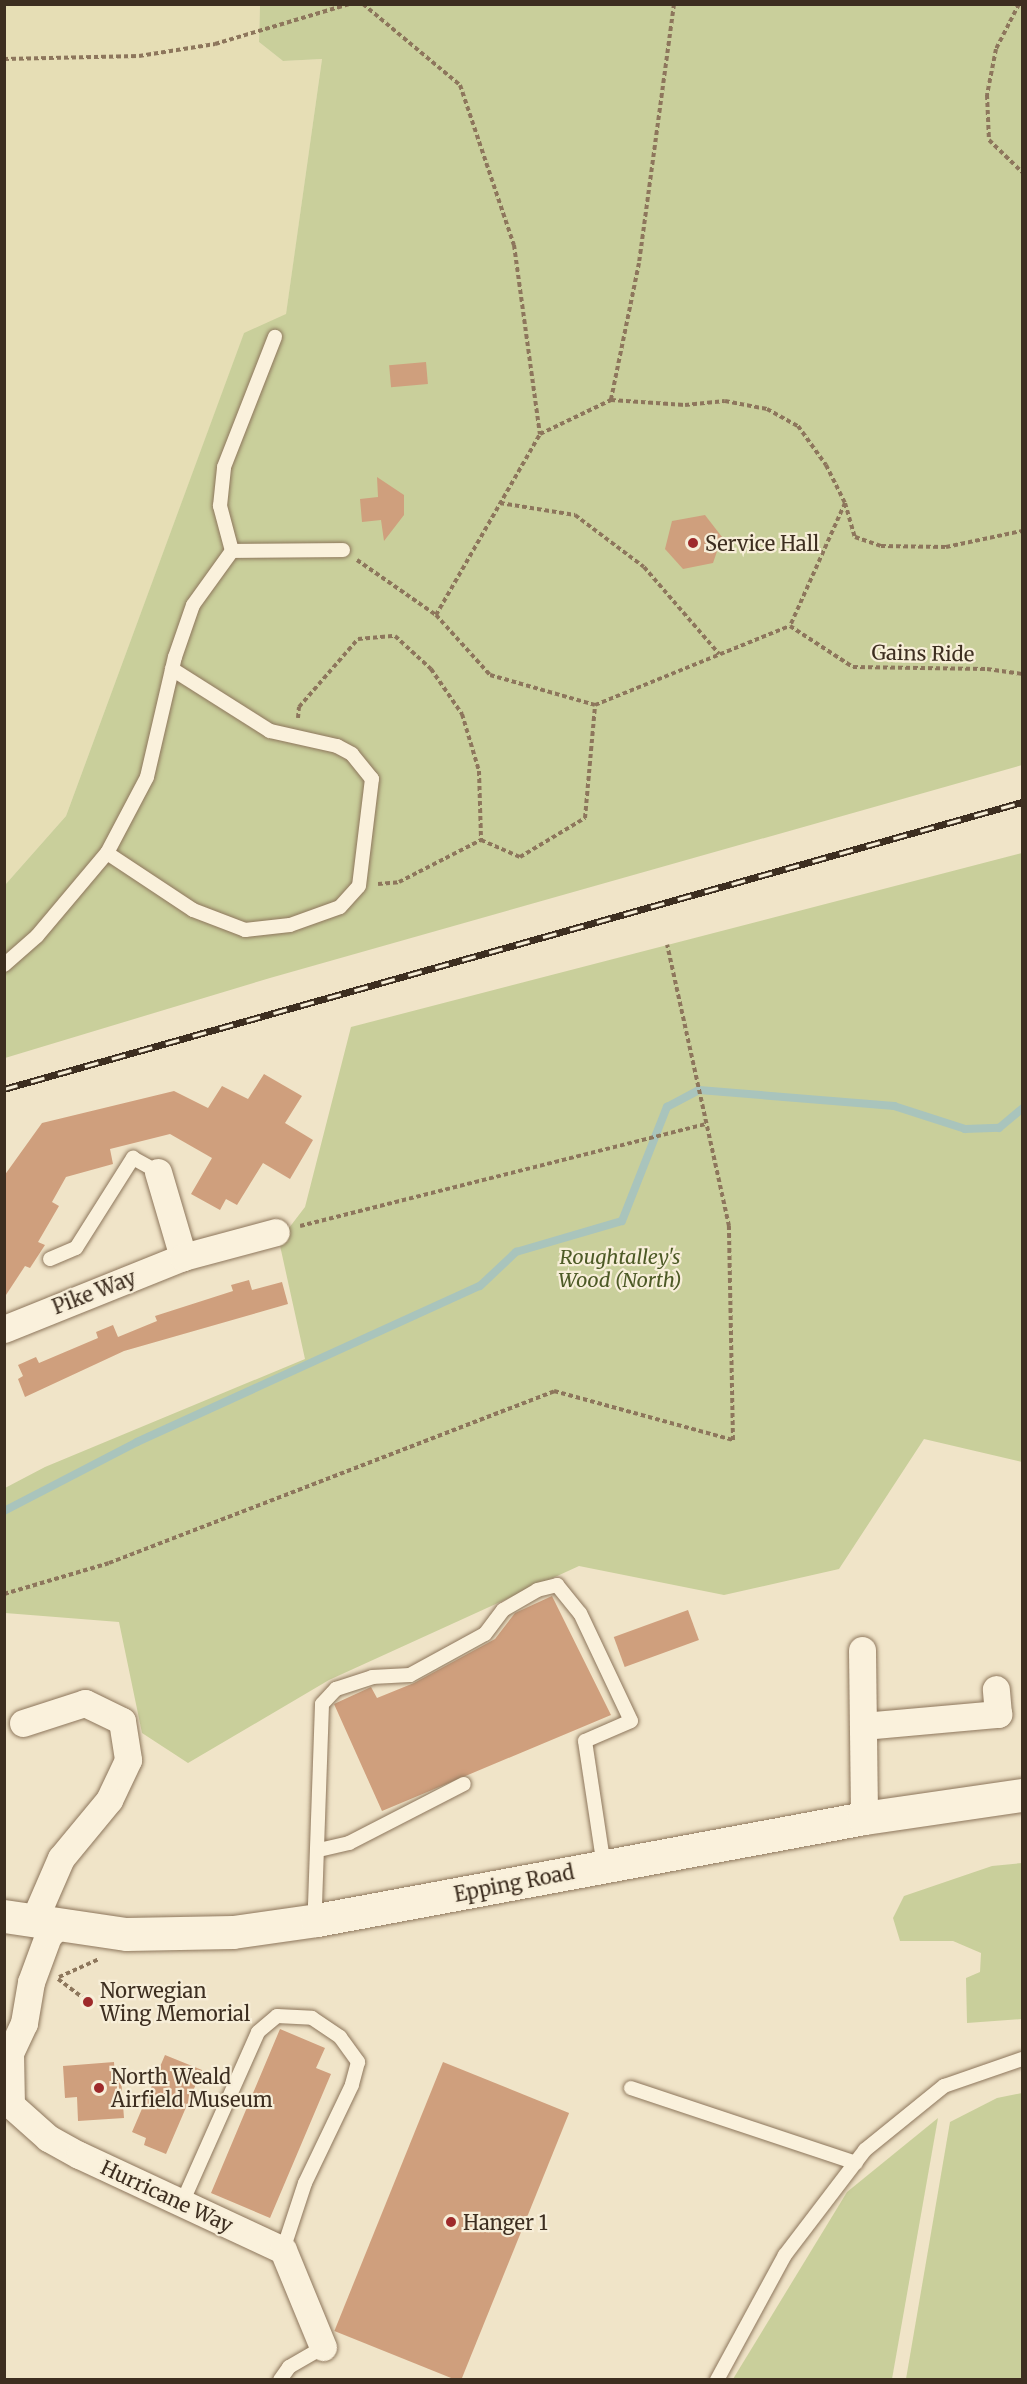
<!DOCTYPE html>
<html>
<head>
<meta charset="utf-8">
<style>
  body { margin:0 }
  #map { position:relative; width:1027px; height:2384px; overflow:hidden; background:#f0e4c8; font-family:Merriweather,serif }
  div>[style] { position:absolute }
  .farmland>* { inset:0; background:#e6deb5 }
  .green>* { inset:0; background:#c9cf9b }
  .stream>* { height:8px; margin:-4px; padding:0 4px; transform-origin:4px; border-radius:4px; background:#a9c4bc }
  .building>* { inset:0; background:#cf9f7d; transform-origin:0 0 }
  .path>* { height:4px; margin-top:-2px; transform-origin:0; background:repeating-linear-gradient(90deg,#8d765c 0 4.5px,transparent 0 7.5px) }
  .roads { filter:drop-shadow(0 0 2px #8d765c) drop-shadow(0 0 2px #8d765c) }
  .lane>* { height:14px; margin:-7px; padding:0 7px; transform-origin:7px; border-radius:7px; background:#faf1dc }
  .street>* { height:27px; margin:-13.5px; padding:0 13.5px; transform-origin:13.5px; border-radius:13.5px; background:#faf1dc }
  .secondary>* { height:33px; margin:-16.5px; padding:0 16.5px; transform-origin:16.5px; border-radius:16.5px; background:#faf1dc }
  .rail>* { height:7px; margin-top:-3.5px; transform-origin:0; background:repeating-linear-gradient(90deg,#f7eed8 0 14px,#3d2e20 0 28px); box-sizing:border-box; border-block:2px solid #3d2e20 }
  .dots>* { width:16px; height:16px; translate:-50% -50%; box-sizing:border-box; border:3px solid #f7eed8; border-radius:50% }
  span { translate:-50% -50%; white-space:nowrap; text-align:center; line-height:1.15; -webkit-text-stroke:4.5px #f7eed8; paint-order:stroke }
  .poi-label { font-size:20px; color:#3d2e20 }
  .left { translate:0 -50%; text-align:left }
  .street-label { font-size:20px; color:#3d2e20 }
  .park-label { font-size:20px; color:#4d5a26; font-style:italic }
  .frame { position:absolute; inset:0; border:6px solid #3d2e20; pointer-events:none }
</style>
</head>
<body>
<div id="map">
  <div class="farmland">
    <i style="clip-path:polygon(5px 5px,260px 5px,259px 42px,283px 61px,322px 59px,286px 315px,244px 334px,66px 816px,5px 885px)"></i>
  </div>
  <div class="green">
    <i style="clip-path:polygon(260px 5px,1022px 5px,1022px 765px,270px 978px,5px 1058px,5px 885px,66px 816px,244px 333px,286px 314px,322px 59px,283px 61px,259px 42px)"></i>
    <i style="clip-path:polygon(1022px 853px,1022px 1462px,924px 1439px,839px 1569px,724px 1595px,579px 1566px,329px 1680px,188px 1763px,142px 1733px,119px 1622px,5px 1613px,5px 1488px,45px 1467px,305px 1359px,279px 1241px,305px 1207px,351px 1027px)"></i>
    <i style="clip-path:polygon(1022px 1863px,1022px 2019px,967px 2023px,966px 1978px,980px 1972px,981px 1953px,953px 1941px,900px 1941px,893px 1918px,904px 1896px,992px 1866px)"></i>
    <i style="clip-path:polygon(1022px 2093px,1022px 2379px,906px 2379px,950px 2122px,997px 2098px)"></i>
    <i style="clip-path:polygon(938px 2118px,892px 2379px,733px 2379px,847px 2192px)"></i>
  </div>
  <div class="stream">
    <i style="left:4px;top:1511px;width:150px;rotate:-27.4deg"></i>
    <i style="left:137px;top:1442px;width:377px;rotate:-24.5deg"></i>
    <i style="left:480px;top:1286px;width:50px;rotate:-43.4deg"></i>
    <i style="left:516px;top:1252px;width:110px;rotate:-16.3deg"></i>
    <i style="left:622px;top:1221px;width:123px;rotate:-68.5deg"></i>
    <i style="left:667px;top:1107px;width:36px;rotate:-28deg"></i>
    <i style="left:699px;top:1090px;width:196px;rotate:4.7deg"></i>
    <i style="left:894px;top:1106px;width:75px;rotate:17.9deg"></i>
    <i style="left:965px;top:1129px;width:34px;rotate:-2deg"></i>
    <i style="left:999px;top:1128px;width:30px;rotate:-40deg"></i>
  </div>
  <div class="building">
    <i style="left:426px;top:362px;width:22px;height:37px;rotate:85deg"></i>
    <i style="clip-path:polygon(377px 477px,404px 495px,404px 515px,384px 541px,381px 520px,362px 522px,360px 499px,378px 497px)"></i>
    <i style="clip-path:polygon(705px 515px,722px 537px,713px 563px,683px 569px,665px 549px,672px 521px)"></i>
    <i style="clip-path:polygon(264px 1074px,302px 1096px,285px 1123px,313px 1140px,290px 1179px,263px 1163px,237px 1205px,226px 1199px,220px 1210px,191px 1194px,212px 1158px,170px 1134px,110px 1149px,113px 1164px,66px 1177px,52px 1202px,59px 1206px,38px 1242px,45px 1245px,30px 1268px,25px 1266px,4px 1298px,4px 1176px,42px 1123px,174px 1091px,208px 1108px,222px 1086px,248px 1099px)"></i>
    <i style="clip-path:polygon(249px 1280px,252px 1290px,282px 1282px,288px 1304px,124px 1351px,25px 1397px,18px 1379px,23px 1376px,18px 1365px,36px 1357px,39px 1363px,98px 1338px,96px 1332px,113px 1325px,118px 1337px,157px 1321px,155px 1316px,233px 1291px,231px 1285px)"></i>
    <i style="clip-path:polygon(552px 1596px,611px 1715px,382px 1811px,334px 1704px,371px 1687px,377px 1698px,414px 1683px,495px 1639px,515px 1613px)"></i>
    <i style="left:688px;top:1610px;width:32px;height:79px;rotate:70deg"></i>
    <i style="clip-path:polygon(280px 2029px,325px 2048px,316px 2068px,331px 2074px,270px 2218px,211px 2193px)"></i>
    <i style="clip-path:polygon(165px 2055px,202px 2070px,166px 2154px,144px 2145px,146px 2138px,132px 2132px)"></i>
    <i style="clip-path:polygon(114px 2062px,115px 2078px,121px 2078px,124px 2118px,78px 2121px,77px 2097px,65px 2098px,63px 2066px)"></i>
    <i style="left:443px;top:2062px;width:136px;height:290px;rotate:22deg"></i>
  </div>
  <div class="path">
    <i style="left:363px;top:4px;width:126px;rotate:39.9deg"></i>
    <i style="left:460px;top:85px;width:169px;rotate:71.4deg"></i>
    <i style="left:514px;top:245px;width:191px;rotate:82.2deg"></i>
    <i style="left:540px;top:434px;width:79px;rotate:-25.6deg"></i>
    <i style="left:674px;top:4px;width:261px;rotate:97.7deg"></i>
    <i style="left:639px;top:263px;width:140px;rotate:101.6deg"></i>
    <i style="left:611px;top:400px;width:74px;rotate:3.9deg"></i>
    <i style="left:685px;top:405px;width:40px;rotate:-5.7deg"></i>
    <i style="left:725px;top:401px;width:43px;rotate:10.8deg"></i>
    <i style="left:767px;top:409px;width:35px;rotate:29deg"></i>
    <i style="left:798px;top:426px;width:48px;rotate:54.3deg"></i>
    <i style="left:826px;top:465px;width:42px;rotate:63.4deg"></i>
    <i style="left:845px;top:503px;width:35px;rotate:74deg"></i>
    <i style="left:855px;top:537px;width:28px;rotate:19deg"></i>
    <i style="left:881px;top:546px;width:65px;rotate:0.9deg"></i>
    <i style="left:946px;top:547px;width:78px;rotate:-11.9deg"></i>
    <i style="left:1019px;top:4px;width:51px;rotate:117.1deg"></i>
    <i style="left:996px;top:49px;width:47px;rotate:101.1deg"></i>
    <i style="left:987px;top:95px;width:45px;rotate:87.5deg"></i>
    <i style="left:989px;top:140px;width:46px;rotate:44.1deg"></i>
    <i style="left:4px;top:59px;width:135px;rotate:-1.3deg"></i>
    <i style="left:139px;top:56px;width:77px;rotate:-9deg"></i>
    <i style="left:215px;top:44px;width:140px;rotate:-16.6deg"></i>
    <i style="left:500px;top:503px;width:76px;rotate:9.1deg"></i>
    <i style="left:575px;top:515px;width:86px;rotate:37deg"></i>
    <i style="left:644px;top:567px;width:115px;rotate:49.2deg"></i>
    <i style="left:845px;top:503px;width:135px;rotate:114.1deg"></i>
    <i style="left:790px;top:626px;width:75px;rotate:33.1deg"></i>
    <i style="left:853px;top:667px;width:134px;rotate:0.9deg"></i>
    <i style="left:987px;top:669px;width:35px;rotate:8deg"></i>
    <i style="left:357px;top:560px;width:96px;rotate:34.8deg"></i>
    <i style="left:436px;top:615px;width:209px;rotate:-60.1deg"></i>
    <i style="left:436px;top:615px;width:81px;rotate:48deg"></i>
    <i style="left:490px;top:675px;width:109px;rotate:15.9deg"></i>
    <i style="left:298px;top:718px;width:11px;rotate:-85deg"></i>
    <i style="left:299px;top:707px;width:90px;rotate:-49.1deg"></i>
    <i style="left:358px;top:639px;width:37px;rotate:-5deg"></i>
    <i style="left:395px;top:636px;width:49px;rotate:42.5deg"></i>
    <i style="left:431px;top:669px;width:55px;rotate:55.4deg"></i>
    <i style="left:462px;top:714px;width:59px;rotate:73.4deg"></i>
    <i style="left:479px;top:771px;width:69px;rotate:88.3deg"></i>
    <i style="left:481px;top:840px;width:43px;rotate:23.6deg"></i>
    <i style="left:520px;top:857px;width:76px;rotate:-31deg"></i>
    <i style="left:585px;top:818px;width:113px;rotate:-84.9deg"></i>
    <i style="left:595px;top:705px;width:210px;rotate:-22.1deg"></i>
    <i style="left:378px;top:884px;width:21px;rotate:-5deg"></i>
    <i style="left:399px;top:882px;width:92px;rotate:-27.1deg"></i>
    <i style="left:300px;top:1226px;width:419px;rotate:-14.1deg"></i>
    <i style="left:4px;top:1594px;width:109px;rotate:-16.4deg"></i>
    <i style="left:109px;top:1563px;width:477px;rotate:-21.1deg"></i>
    <i style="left:554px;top:1391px;width:186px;rotate:15.3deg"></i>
    <i style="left:733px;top:1440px;width:214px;rotate:-91.1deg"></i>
    <i style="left:729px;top:1226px;width:288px;rotate:-102.4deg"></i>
    <i style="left:59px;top:1977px;width:44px;rotate:-24.2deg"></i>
    <i style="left:58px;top:1979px;width:31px;rotate:37deg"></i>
  </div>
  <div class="roads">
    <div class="lane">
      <i style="left:232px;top:551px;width:111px;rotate:-0.5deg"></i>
      <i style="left:107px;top:853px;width:103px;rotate:33.5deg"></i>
      <i style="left:193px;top:910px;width:56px;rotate:21deg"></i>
      <i style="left:245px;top:930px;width:45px;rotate:-6.3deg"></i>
      <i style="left:290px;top:925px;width:53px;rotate:-19.8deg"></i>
      <i style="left:340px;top:907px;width:28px;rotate:-48deg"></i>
      <i style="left:359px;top:886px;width:108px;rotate:-83.1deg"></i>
      <i style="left:372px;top:779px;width:32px;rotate:-129deg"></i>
      <i style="left:352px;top:754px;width:17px;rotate:-152deg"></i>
      <i style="left:337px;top:746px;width:69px;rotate:-167.4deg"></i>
      <i style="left:270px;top:731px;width:116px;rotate:-147.7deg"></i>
      <i style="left:4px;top:965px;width:44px;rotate:-41.3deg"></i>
      <i style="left:37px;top:936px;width:109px;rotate:-49.9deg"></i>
      <i style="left:107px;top:853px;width:86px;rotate:-62.2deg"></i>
      <i style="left:147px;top:777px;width:123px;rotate:-76.9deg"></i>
      <i style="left:175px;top:657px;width:55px;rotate:-70.9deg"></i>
      <i style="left:193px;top:605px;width:67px;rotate:-54.2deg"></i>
      <i style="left:232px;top:551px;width:47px;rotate:-104.9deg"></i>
      <i style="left:220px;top:506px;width:39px;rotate:-84deg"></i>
      <i style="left:224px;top:467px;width:140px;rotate:-68.6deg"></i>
      <i style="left:50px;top:1259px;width:28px;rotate:-23deg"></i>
      <i style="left:76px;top:1248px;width:107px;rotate:-57.7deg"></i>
      <i style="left:133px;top:1158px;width:29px;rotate:29deg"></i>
      <i style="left:319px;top:1850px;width:31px;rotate:-13deg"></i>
      <i style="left:349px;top:1843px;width:129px;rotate:-27.2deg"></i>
      <i style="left:317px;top:1920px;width:15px;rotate:-98deg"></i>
      <i style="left:315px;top:1905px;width:201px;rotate:-88deg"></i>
      <i style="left:322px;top:1704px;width:21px;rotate:-47deg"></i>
      <i style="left:336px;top:1689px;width:38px;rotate:-18deg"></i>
      <i style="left:372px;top:1677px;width:38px;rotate:-3deg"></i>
      <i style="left:410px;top:1675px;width:85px;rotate:-28.7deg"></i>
      <i style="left:485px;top:1634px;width:30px;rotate:-53deg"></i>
      <i style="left:503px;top:1610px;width:39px;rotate:-30deg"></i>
      <i style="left:537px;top:1590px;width:21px;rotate:-14deg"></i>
      <i style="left:557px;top:1585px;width:36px;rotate:51deg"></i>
      <i style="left:580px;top:1613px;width:119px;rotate:64.7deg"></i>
      <i style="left:631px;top:1721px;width:50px;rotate:156.5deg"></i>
      <i style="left:585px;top:1741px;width:126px;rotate:81.4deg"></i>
      <i style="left:631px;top:2088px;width:237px;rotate:18.4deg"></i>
      <i style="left:182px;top:2203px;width:187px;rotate:-66deg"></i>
      <i style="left:258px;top:2032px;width:25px;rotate:-40deg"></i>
      <i style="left:277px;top:2016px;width:35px;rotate:3deg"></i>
      <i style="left:312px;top:2018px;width:34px;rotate:34deg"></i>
      <i style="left:340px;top:2037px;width:31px;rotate:54deg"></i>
      <i style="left:358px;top:2062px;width:24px;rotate:105deg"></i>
      <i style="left:352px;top:2085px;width:109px;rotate:115.6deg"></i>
      <i style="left:305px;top:2183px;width:71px;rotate:108.2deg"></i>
      <i style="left:280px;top:2380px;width:16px;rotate:-55deg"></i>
      <i style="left:289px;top:2367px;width:39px;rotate:-30deg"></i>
      <i style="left:717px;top:2380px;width:142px;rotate:-61.5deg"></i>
      <i style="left:785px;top:2255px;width:132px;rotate:-52.7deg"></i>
      <i style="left:865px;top:2150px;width:102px;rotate:-39deg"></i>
      <i style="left:944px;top:2086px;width:83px;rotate:-19.1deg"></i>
    </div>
    <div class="street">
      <i style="left:158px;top:1172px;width:89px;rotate:73.6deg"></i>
      <i style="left:4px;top:1329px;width:193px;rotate:-21.9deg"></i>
      <i style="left:183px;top:1257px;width:96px;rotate:-15deg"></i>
      <i style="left:862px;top:1650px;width:168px;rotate:89.3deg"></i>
      <i style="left:23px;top:1723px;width:65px;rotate:-17.9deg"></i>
      <i style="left:85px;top:1703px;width:41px;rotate:25.9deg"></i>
      <i style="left:122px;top:1721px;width:39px;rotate:81deg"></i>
      <i style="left:128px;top:1760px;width:44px;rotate:115.4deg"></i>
      <i style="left:109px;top:1800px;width:75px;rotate:129.6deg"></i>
      <i style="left:61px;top:1858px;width:68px;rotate:113.5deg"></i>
      <i style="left:863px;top:1726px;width:136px;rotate:-5.1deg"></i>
      <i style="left:998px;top:1714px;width:25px;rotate:-95deg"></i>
      <i style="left:59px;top:1925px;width:16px;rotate:135deg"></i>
      <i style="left:48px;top:1936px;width:49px;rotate:110.3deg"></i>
      <i style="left:31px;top:1982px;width:42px;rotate:99.7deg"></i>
      <i style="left:24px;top:2023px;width:33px;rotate:115deg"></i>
      <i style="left:10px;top:2053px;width:52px;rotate:88.9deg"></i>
      <i style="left:11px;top:2105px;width:50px;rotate:41.7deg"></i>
      <i style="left:48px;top:2138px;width:35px;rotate:29deg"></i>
      <i style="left:79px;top:2155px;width:225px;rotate:25deg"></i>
      <i style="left:283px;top:2250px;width:105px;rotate:67.6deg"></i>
    </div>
    <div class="secondary">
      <i style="left:4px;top:1916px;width:123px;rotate:8.4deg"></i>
      <i style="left:126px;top:1934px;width:107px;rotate:-1.1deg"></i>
      <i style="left:233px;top:1932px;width:85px;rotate:-8.1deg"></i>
      <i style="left:317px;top:1920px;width:556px;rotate:-10.56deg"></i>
      <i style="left:864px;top:1818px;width:160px;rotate:-8.3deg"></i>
    </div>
  </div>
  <div class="rail">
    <i style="left:4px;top:1089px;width:1058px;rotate:-15.74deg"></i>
  </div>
  <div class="dots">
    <i style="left:693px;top:543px;background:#9e2a2b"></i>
    <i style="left:88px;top:2002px;background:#9e2a2b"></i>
    <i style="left:99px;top:2088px;background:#9e2a2b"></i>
    <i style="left:451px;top:2222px;background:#9e2a2b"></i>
  </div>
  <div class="poi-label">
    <span class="left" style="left:705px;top:543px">Service Hall</span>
    <span class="left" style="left:100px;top:2002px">Norwegian<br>Wing Memorial</span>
    <span class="left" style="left:111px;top:2088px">North Weald<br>Airfield Museum</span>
    <span class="left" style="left:463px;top:2222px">Hanger 1</span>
  </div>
  <div class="street-label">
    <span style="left:923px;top:653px;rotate:1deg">Gains Ride</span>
    <span style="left:94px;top:1292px;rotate:-21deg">Pike Way</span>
    <span style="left:514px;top:1883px;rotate:-11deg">Epping Road</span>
    <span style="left:167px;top:2196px;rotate:25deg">Hurricane Way</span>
  </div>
  <div class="park-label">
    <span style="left:620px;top:1268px">Roughtalley's<br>Wood (North)</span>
  </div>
  <div class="frame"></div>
</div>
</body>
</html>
